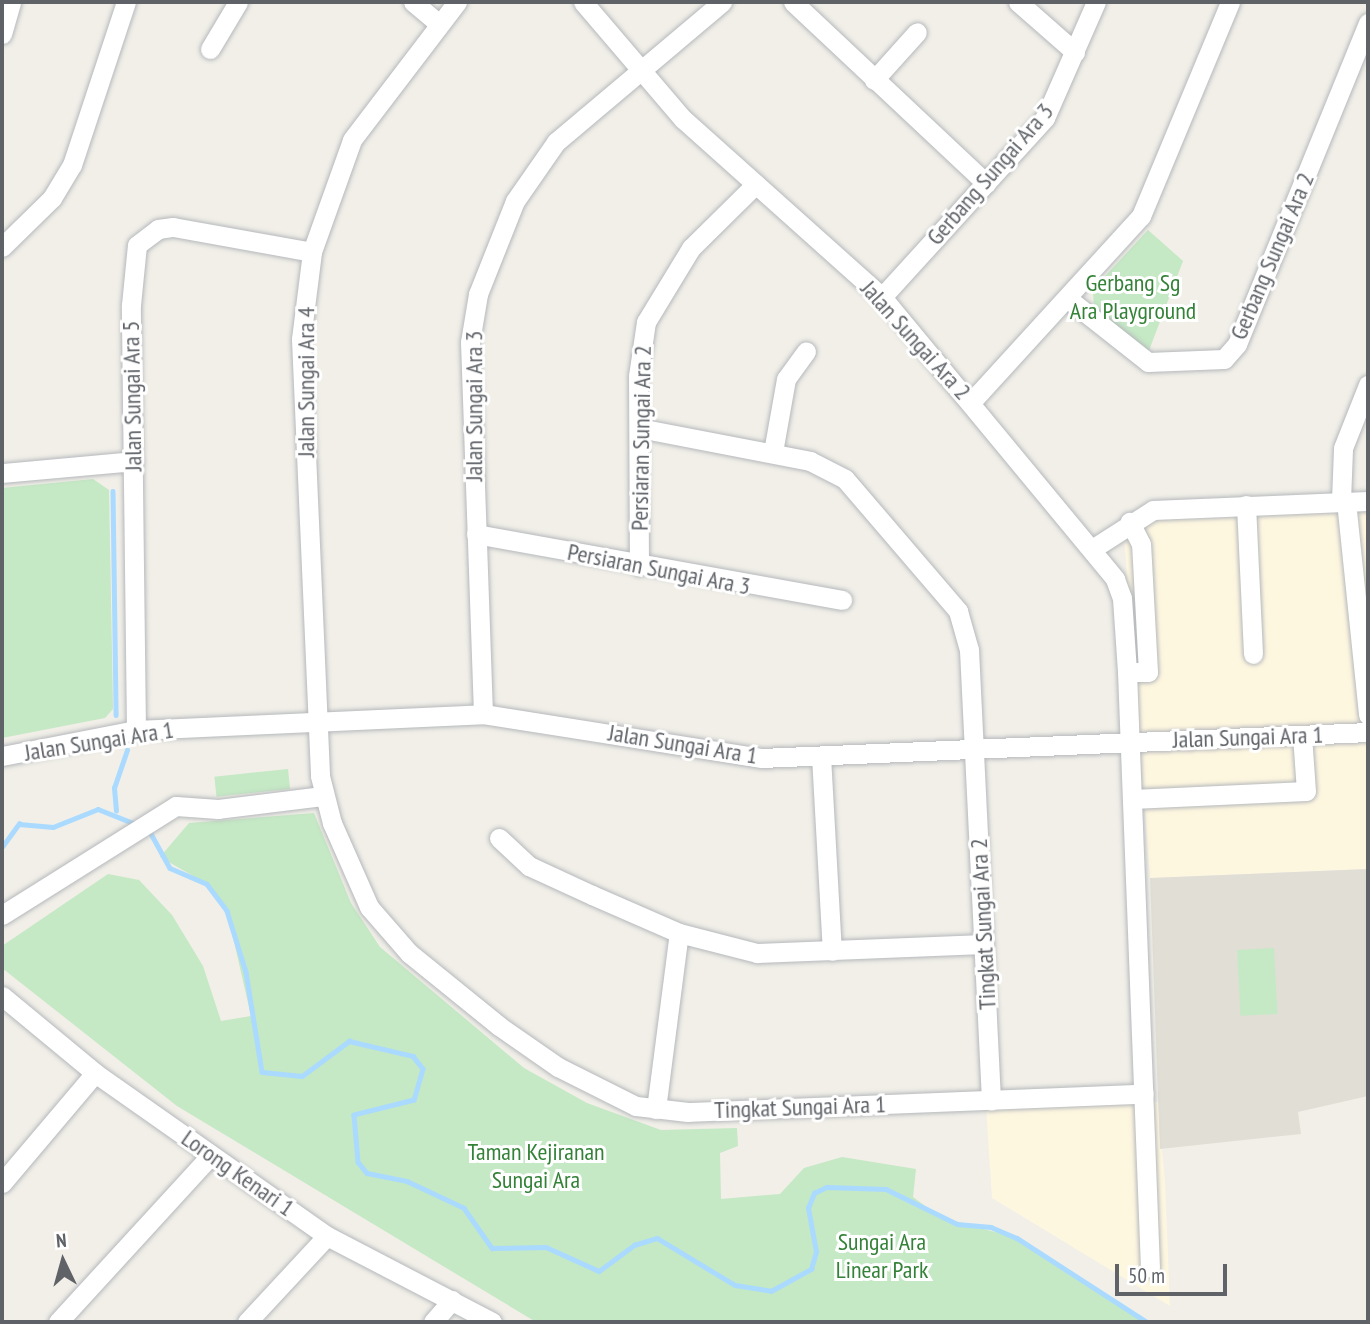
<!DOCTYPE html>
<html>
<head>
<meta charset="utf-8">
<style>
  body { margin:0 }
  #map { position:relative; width:1370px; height:1324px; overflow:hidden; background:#f1efe8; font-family:"PT Sans Narrow",sans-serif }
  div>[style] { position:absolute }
  .commercial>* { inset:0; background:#fef7e0 }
  .education>* { inset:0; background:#e1ded6 }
  .green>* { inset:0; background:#c5e8c5; transform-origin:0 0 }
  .stream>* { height:4.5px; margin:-2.25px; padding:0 2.25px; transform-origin:2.25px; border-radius:2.25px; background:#aadaff }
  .roads { filter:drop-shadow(0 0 2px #b5b8bc) drop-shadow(0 0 2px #b5b8bc) }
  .minor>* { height:19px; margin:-9.5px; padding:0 9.5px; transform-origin:9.5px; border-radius:9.5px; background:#fff }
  span { translate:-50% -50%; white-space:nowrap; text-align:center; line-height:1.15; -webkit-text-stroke:6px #fff; paint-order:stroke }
  .street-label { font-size:24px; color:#5f6368 }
  .park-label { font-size:24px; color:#348238 }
  .frame { position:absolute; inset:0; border:4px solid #5f6368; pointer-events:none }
  .north { position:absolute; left:28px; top:1226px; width:70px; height:70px; -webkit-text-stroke:5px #fff; paint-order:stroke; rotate:355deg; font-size:19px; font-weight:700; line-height:28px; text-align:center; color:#5f6368 }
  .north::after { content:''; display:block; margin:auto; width:24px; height:32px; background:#5f6368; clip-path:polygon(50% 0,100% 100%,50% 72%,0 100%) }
  .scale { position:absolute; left:1115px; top:1264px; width:112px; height:32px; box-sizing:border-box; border:4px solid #5f6368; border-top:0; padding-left:9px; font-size:21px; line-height:24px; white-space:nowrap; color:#5f6368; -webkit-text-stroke:5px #fff; paint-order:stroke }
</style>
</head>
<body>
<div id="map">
  <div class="commercial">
    <i style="clip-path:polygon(1366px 510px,1368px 869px,1150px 878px,1124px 536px,1151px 520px)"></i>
    <i style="clip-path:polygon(1158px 1102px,1165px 1183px,1170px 1306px,992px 1198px,986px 1107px)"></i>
  </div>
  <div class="education">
    <i style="clip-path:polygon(1368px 869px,1368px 1096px,1298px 1112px,1301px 1134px,1160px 1149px,1150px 878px)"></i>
  </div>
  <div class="green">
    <i style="clip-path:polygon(1148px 230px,1183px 261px,1148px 353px,1094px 311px,1093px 289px)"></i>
    <i style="clip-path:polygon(93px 479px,109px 490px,113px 709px,105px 718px,2px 738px,2px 488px)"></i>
    <i style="left:288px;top:769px;width:20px;height:74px;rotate:84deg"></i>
    <i style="clip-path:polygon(314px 813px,351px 903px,380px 947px,524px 1068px,587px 1103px,661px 1130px,737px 1128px,738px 1146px,720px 1153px,721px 1199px,780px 1194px,804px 1168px,842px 1157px,916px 1169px,913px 1197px,940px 1217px,1017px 1238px,1147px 1322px,536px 1322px,177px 1106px,2px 968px,2px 946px,108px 874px,139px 880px,172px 915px,203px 966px,221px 1021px,251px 1016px,227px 911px,207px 884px,160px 857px,189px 823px)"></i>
    <i style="left:1274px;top:948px;width:66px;height:37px;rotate:87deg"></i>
  </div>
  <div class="stream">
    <i style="left:113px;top:491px;width:224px;rotate:89.2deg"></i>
    <i style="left:116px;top:811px;width:23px;rotate:-95deg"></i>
    <i style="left:114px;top:788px;width:40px;rotate:-71.1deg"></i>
    <i style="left:149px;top:830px;width:43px;rotate:61.1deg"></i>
    <i style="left:170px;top:868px;width:40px;rotate:23.4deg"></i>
    <i style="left:207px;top:884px;width:34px;rotate:53deg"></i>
    <i style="left:227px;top:911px;width:64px;rotate:72.7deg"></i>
    <i style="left:246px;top:972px;width:101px;rotate:80.9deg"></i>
    <i style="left:262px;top:1072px;width:40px;rotate:5.7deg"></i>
    <i style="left:302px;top:1076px;width:59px;rotate:-36.7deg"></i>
    <i style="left:349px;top:1041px;width:66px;rotate:13.2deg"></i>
    <i style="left:413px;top:1056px;width:16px;rotate:52deg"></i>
    <i style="left:423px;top:1069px;width:32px;rotate:106deg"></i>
    <i style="left:414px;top:1100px;width:62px;rotate:166deg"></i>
    <i style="left:354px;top:1115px;width:47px;rotate:85.1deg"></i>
    <i style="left:358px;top:1162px;width:14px;rotate:51deg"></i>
    <i style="left:367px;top:1173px;width:41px;rotate:11.3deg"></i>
    <i style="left:407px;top:1181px;width:63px;rotate:25.3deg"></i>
    <i style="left:464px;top:1208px;width:49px;rotate:55deg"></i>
    <i style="left:492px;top:1248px;width:54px;rotate:-1.1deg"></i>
    <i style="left:546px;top:1247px;width:58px;rotate:24.4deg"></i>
    <i style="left:599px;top:1271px;width:44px;rotate:-36.6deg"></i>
    <i style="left:634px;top:1245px;width:24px;rotate:-17deg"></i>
    <i style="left:657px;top:1238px;width:91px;rotate:31.1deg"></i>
    <i style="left:735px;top:1285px;width:36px;rotate:9deg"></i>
    <i style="left:771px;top:1291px;width:46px;rotate:-28.8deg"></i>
    <i style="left:811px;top:1269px;width:18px;rotate:-74deg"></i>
    <i style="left:816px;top:1252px;width:45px;rotate:-100.3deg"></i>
    <i style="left:808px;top:1208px;width:16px;rotate:-68deg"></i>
    <i style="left:814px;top:1193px;width:14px;rotate:-25deg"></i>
    <i style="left:827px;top:1187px;width:59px;rotate:1.9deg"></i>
    <i style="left:886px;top:1189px;width:79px;rotate:26.2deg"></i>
    <i style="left:957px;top:1224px;width:34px;rotate:5deg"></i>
    <i style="left:991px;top:1227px;width:28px;rotate:23deg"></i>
    <i style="left:1017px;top:1238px;width:155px;rotate:32.9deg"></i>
    <i style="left:2px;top:847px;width:29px;rotate:-54deg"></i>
    <i style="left:19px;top:824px;width:34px;rotate:5deg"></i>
    <i style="left:53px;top:827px;width:48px;rotate:-21.8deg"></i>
    <i style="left:98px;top:809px;width:43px;rotate:21.8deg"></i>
  </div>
  <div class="roads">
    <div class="minor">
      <i style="left:413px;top:2px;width:30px;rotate:40deg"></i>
      <i style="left:457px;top:2px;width:173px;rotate:127.3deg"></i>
      <i style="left:352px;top:140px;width:119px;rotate:109.7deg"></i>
      <i style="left:312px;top:252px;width:88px;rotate:97.2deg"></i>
      <i style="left:301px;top:339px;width:437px;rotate:87.5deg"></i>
      <i style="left:320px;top:776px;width:49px;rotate:75.7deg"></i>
      <i style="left:332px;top:823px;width:92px;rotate:66.2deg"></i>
      <i style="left:369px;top:907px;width:61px;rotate:49deg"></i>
      <i style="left:409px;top:953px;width:116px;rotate:39deg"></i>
      <i style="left:499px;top:1026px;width:72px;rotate:34.8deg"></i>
      <i style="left:558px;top:1067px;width:87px;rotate:26.6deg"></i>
      <i style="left:636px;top:1106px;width:52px;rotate:6.6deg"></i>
      <i style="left:688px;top:1112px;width:456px;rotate:-2.3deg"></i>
      <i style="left:583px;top:2px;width:154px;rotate:49.5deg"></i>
      <i style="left:683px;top:119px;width:267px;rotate:41.8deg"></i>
      <i style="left:882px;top:297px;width:366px;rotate:50.4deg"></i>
      <i style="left:1115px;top:579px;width:20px;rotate:70deg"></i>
      <i style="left:1122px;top:598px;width:74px;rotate:86.1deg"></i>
      <i style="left:1127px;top:672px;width:596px;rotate:87.79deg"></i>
      <i style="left:793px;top:2px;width:265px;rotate:43.2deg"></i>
      <i style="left:1018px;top:2px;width:76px;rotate:41.3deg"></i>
      <i style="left:2px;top:34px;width:33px;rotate:-74deg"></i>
      <i style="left:210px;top:49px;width:55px;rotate:-59.2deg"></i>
      <i style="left:874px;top:80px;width:64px;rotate:-48.1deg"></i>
      <i style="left:2px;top:247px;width:70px;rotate:-44.4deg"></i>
      <i style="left:52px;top:198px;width:39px;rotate:-59deg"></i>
      <i style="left:72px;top:165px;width:172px;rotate:-71.7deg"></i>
      <i style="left:882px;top:297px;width:242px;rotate:-47.7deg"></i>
      <i style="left:1045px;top:118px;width:127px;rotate:-66.3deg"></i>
      <i style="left:1067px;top:298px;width:103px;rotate:38.3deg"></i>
      <i style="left:1148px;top:362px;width:76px;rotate:-2.3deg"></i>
      <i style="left:1224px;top:359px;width:20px;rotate:-49deg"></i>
      <i style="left:1237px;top:344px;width:347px;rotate:-67.8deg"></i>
      <i style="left:972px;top:401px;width:251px;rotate:-47.6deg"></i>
      <i style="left:1141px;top:216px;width:232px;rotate:-67.4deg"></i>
      <i style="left:639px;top:428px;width:174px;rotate:10.9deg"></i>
      <i style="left:810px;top:461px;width:39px;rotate:27deg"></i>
      <i style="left:845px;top:479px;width:174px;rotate:49.4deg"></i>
      <i style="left:958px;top:611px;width:41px;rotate:74.2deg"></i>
      <i style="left:969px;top:650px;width:451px;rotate:87.2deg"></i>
      <i style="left:773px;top:452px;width:74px;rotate:-79.9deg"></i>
      <i style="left:786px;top:379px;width:34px;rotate:-54deg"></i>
      <i style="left:2px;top:473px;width:132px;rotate:-5.2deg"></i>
      <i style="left:1341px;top:501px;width:53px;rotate:-87.8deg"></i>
      <i style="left:1343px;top:448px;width:68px;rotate:-68.4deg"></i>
      <i style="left:1346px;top:501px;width:215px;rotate:84.1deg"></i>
      <i style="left:1246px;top:505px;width:149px;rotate:87.3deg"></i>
      <i style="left:476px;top:534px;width:372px;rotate:10.2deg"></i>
      <i style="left:1092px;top:549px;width:72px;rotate:-32.6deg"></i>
      <i style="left:1153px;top:510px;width:215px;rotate:-2.4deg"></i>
      <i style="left:639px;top:566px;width:190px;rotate:-90.3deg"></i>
      <i style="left:638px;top:376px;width:55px;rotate:-81.6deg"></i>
      <i style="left:646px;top:322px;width:87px;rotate:-58.7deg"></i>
      <i style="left:691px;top:248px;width:91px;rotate:-44.6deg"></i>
      <i style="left:1127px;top:672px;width:21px"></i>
      <i style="left:1148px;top:672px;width:128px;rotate:-93.1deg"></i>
      <i style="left:1141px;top:544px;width:25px;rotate:-117deg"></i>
      <i style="left:483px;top:714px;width:372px;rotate:-92deg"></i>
      <i style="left:470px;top:342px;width:49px;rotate:-80.5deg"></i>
      <i style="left:478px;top:294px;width:100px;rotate:-68.3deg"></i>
      <i style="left:515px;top:201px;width:72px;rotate:-55.2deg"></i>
      <i style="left:556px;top:142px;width:217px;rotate:-40.1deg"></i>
      <i style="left:136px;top:730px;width:425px;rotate:-90.7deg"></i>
      <i style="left:131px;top:305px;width:60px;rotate:-84.3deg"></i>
      <i style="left:137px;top:245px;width:26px;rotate:-37deg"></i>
      <i style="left:158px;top:229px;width:15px;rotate:-8deg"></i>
      <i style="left:173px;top:227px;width:141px;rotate:10.2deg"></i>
      <i style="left:2px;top:756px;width:136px;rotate:-11deg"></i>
      <i style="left:136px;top:730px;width:347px;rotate:-2.6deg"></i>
      <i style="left:483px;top:714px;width:281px;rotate:9deg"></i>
      <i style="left:761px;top:758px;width:608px;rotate:-2.45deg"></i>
      <i style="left:821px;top:756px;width:195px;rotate:86.8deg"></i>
      <i style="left:1132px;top:799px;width:174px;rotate:-2.6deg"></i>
      <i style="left:1306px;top:791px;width:56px;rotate:-94.1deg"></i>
      <i style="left:499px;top:838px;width:41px;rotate:43deg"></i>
      <i style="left:529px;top:866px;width:69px;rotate:24.7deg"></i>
      <i style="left:592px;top:895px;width:95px;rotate:23.6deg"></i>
      <i style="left:679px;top:933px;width:81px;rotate:14.4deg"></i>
      <i style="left:757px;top:953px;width:227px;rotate:-2.3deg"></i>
      <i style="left:2px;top:915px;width:205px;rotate:-32.1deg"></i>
      <i style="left:176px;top:806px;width:42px;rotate:4.1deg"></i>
      <i style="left:218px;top:809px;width:106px;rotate:-7.1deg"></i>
      <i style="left:2px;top:996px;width:121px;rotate:39.6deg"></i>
      <i style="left:95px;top:1073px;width:284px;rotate:35.1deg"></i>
      <i style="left:327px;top:1236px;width:186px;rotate:27.5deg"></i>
      <i style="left:656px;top:1109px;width:177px;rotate:-82.6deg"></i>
      <i style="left:2px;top:1183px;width:144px;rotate:-49.8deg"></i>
      <i style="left:58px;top:1322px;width:226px;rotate:-47.5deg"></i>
      <i style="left:247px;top:1322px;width:117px;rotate:-47.1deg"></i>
      <i style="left:433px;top:1322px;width:29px;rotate:-49deg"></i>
    </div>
  </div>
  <div class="street-label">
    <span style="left:990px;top:174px;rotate:-49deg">Gerbang Sungai Ara 3</span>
    <span style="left:1272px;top:256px;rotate:-67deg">Gerbang Sungai Ara 2</span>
    <span style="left:916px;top:340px;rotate:48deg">Jalan Sungai Ara 2</span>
    <span style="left:306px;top:382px;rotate:-90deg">Jalan Sungai Ara 4</span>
    <span style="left:132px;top:396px;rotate:-91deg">Jalan Sungai Ara 5</span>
    <span style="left:474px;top:406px;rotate:-90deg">Jalan Sungai Ara 3</span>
    <span style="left:641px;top:438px;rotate:-89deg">Persiaran Sungai Ara 2</span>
    <span style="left:659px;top:569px;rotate:11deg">Persiaran Sungai Ara 3</span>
    <span style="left:1248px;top:737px;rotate:-2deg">Jalan Sungai Ara 1</span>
    <span style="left:99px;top:741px;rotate:-9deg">Jalan Sungai Ara 1</span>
    <span style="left:683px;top:744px;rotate:9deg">Jalan Sungai Ara 1</span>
    <span style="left:983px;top:924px;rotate:-93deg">Tingkat Sungai Ara 2</span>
    <span style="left:800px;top:1107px;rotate:-2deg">Tingkat Sungai Ara 1</span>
    <span style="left:238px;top:1173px;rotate:35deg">Lorong Kenari 1</span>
  </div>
  <div class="park-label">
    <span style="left:1133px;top:297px">Gerbang Sg<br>Ara Playground</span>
    <span style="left:536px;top:1166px">Taman Kejiranan<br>Sungai Ara</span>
    <span style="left:882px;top:1256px">Sungai Ara<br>Linear Park</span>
  </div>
  <div class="frame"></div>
  <div class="north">N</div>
  <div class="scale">50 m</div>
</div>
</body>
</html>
